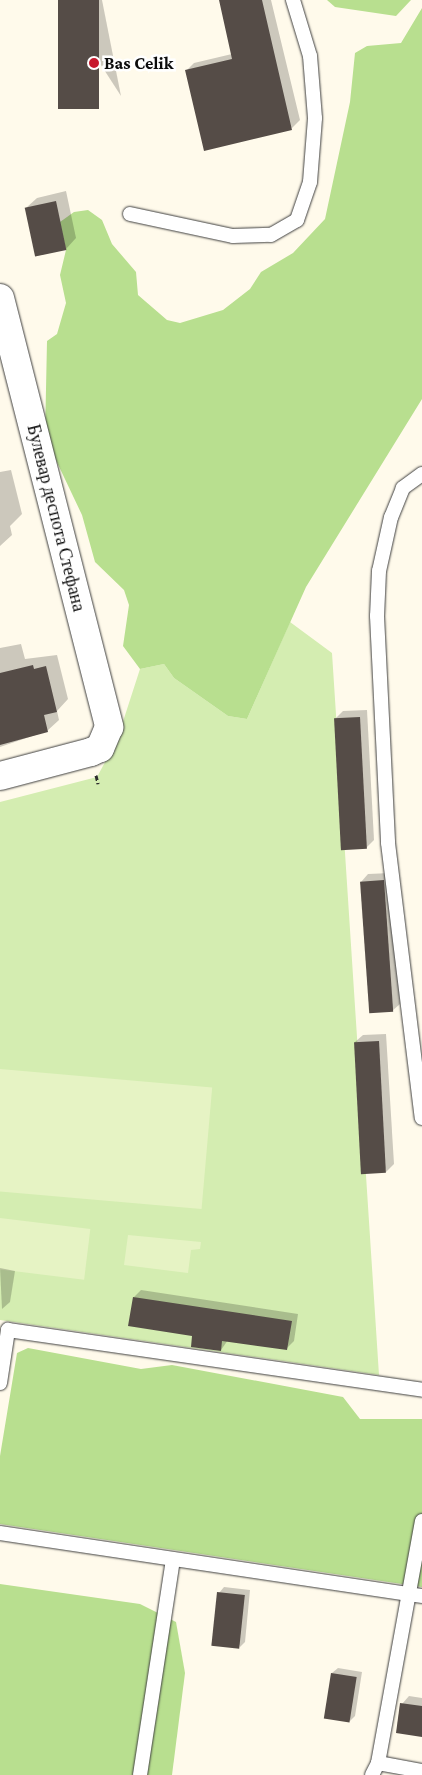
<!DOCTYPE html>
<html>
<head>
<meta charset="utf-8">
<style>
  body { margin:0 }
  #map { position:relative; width:422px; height:1775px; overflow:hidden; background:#fffaeb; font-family:"Crimson Pro",serif }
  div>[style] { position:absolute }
  .green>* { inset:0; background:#d4edb1 }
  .forest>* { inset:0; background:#b8df8f }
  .pitch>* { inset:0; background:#e6f3c4; transform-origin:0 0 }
  .shadow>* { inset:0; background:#0003 }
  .building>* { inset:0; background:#554c47; transform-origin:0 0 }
  .path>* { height:3px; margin-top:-1.5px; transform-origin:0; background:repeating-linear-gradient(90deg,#2e2e2e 0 5px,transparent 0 7.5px) }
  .roads { filter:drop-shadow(0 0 1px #3f3f3f) drop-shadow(0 0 1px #3f3f3f) }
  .lane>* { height:14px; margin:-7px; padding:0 7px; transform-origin:7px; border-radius:7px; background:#fff }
  .street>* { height:28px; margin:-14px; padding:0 14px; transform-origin:14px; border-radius:14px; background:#fff }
  .dots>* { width:14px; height:14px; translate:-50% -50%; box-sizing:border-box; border:2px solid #fff; border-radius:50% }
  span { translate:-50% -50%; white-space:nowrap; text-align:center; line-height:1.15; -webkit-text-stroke:5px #fff; paint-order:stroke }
  .poi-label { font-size:18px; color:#0c0c0c; font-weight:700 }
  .left { translate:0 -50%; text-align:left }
  .street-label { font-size:18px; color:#0c0c0c }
</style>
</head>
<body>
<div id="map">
  <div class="green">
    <i style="clip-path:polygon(290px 622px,332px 653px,379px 1375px,0 1320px,0 802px,97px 777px,117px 740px,140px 669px,164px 664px,174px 678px,228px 716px,247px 719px)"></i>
  </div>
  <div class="forest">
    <i style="clip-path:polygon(327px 0,411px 0,396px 16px,335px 7px)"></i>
    <i style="clip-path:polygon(422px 8px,422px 399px,306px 587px,247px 719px,228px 716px,174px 678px,164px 664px,140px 669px,123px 646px,129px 605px,124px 590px,95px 562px,82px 515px,45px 437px,47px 341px,57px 334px,66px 303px,60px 275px,66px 250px,60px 222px,74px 212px,88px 210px,102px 220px,112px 244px,136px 272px,138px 295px,167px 320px,180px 323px,223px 310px,250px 289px,261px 272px,293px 253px,325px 219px,350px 102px,355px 53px,367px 46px,401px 43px)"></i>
    <i style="clip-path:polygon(28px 1348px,141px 1369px,172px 1365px,343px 1397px,360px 1419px,422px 1419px,422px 1587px,0 1524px,0 1456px,17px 1353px)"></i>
    <i style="clip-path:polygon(0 1584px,140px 1604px,176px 1622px,185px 1673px,172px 1775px,0 1775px)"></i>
  </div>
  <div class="pitch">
    <i style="left:0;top:1069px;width:213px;height:122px;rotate:5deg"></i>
    <i style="left:0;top:1218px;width:91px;height:51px;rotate:7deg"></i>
    <i style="clip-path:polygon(128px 1235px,201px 1242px,200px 1249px,191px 1250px,188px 1273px,124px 1265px)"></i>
  </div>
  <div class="shadow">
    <i style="clip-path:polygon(59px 0,102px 0,121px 96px)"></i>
    <i style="clip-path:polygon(220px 0,271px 0,300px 120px,292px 128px,186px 71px,194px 63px,232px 54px)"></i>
    <i style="clip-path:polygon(66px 191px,76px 238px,66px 249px,36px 256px,26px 208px,37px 198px)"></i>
    <i style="clip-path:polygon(11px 470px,22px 514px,10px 526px,12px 535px,0 546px,0 472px)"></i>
    <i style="clip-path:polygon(21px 644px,25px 659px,57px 655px,68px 699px,57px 711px,59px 720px,47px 731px,0 747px,0 648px)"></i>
    <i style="clip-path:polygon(367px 710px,374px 840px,366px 848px,335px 719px,343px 711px)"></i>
    <i style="clip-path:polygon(391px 873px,400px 1004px,392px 1011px,361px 882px,368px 874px)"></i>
    <i style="clip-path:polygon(386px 1034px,394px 1164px,386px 1172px,355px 1042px,363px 1035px)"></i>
    <i style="clip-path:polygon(0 1268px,15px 1271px,10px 1302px,2px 1309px)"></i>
    <i style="clip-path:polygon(141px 1290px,298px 1314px,294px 1341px,286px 1349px,228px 1340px,221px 1350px,134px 1297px)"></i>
    <i style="clip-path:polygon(224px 1587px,250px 1590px,245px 1642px,240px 1647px,219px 1593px)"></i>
    <i style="clip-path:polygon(338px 1668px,362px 1672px,355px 1716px,350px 1721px,332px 1673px)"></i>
    <i style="clip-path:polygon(409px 1696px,422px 1698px,422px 1736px,402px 1704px)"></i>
  </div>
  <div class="building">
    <i style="left:58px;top:0;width:41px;height:109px"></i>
    <i style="clip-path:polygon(219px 0,262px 0,292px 130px,204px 151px,185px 70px,232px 59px)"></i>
    <i style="left:56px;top:201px;width:50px;height:32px;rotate:78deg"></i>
    <i style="clip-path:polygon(33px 665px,34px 669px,46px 666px,57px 712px,44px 715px,48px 732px,0 745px,0 673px)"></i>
    <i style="left:360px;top:717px;width:132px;height:26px;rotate:87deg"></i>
    <i style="left:384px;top:880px;width:132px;height:24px;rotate:86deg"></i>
    <i style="left:379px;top:1041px;width:132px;height:25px;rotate:87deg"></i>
    <i style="clip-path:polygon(133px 1297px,292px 1321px,287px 1350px,222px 1341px,221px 1351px,191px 1347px,192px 1336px,128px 1326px)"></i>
    <i style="left:217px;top:1592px;width:28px;height:54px;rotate:6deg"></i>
    <i style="left:331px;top:1673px;width:26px;height:46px;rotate:9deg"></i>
    <i style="clip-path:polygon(400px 1703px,422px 1706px,422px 1737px,396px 1733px)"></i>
  </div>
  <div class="path">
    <i style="left:96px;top:775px;width:9px;rotate:77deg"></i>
  </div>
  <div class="roads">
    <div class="lane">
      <i style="left:130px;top:214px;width:105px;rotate:12.1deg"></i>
      <i style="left:233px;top:236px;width:38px;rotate:-2deg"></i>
      <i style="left:271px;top:235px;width:30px;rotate:-30deg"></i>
      <i style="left:297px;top:220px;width:40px;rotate:-71.1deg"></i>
      <i style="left:310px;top:182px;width:64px;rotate:-85.5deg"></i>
      <i style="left:315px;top:118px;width:62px;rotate:-94.6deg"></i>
      <i style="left:310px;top:56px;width:59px;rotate:-106.9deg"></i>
      <i style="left:422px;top:474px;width:24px;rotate:144deg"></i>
      <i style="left:403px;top:488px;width:31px;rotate:112deg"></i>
      <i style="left:391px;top:517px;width:55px;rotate:102.5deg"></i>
      <i style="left:379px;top:571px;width:45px;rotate:92.5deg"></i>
      <i style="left:377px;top:616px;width:227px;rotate:87.2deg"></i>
      <i style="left:388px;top:843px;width:277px;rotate:83deg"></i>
      <i style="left:0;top:1383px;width:54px;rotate:-81.4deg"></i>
      <i style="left:8px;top:1330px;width:418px;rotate:8.2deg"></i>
      <i style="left:0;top:1533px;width:427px;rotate:8.5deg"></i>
      <i style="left:378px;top:1763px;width:45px;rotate:10.3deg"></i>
      <i style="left:140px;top:1775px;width:218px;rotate:-81.3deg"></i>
      <i style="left:372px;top:1775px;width:13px;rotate:-63deg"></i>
      <i style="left:378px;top:1763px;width:246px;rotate:-79.7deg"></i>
    </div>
    <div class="street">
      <i style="left:0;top:298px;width:443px;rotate:75.7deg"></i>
      <i style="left:109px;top:727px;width:23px;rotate:113deg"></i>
      <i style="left:100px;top:748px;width:10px;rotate:156deg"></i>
      <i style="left:91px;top:752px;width:94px;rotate:165.2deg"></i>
    </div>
  </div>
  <div class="dots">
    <i style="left:94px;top:63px;background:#c7192d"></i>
  </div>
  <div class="poi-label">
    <span class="left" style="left:104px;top:63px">Bas Celik</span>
  </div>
  <div class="street-label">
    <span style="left:56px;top:518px;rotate:76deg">Булевар деспота Стефана</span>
  </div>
</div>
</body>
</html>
